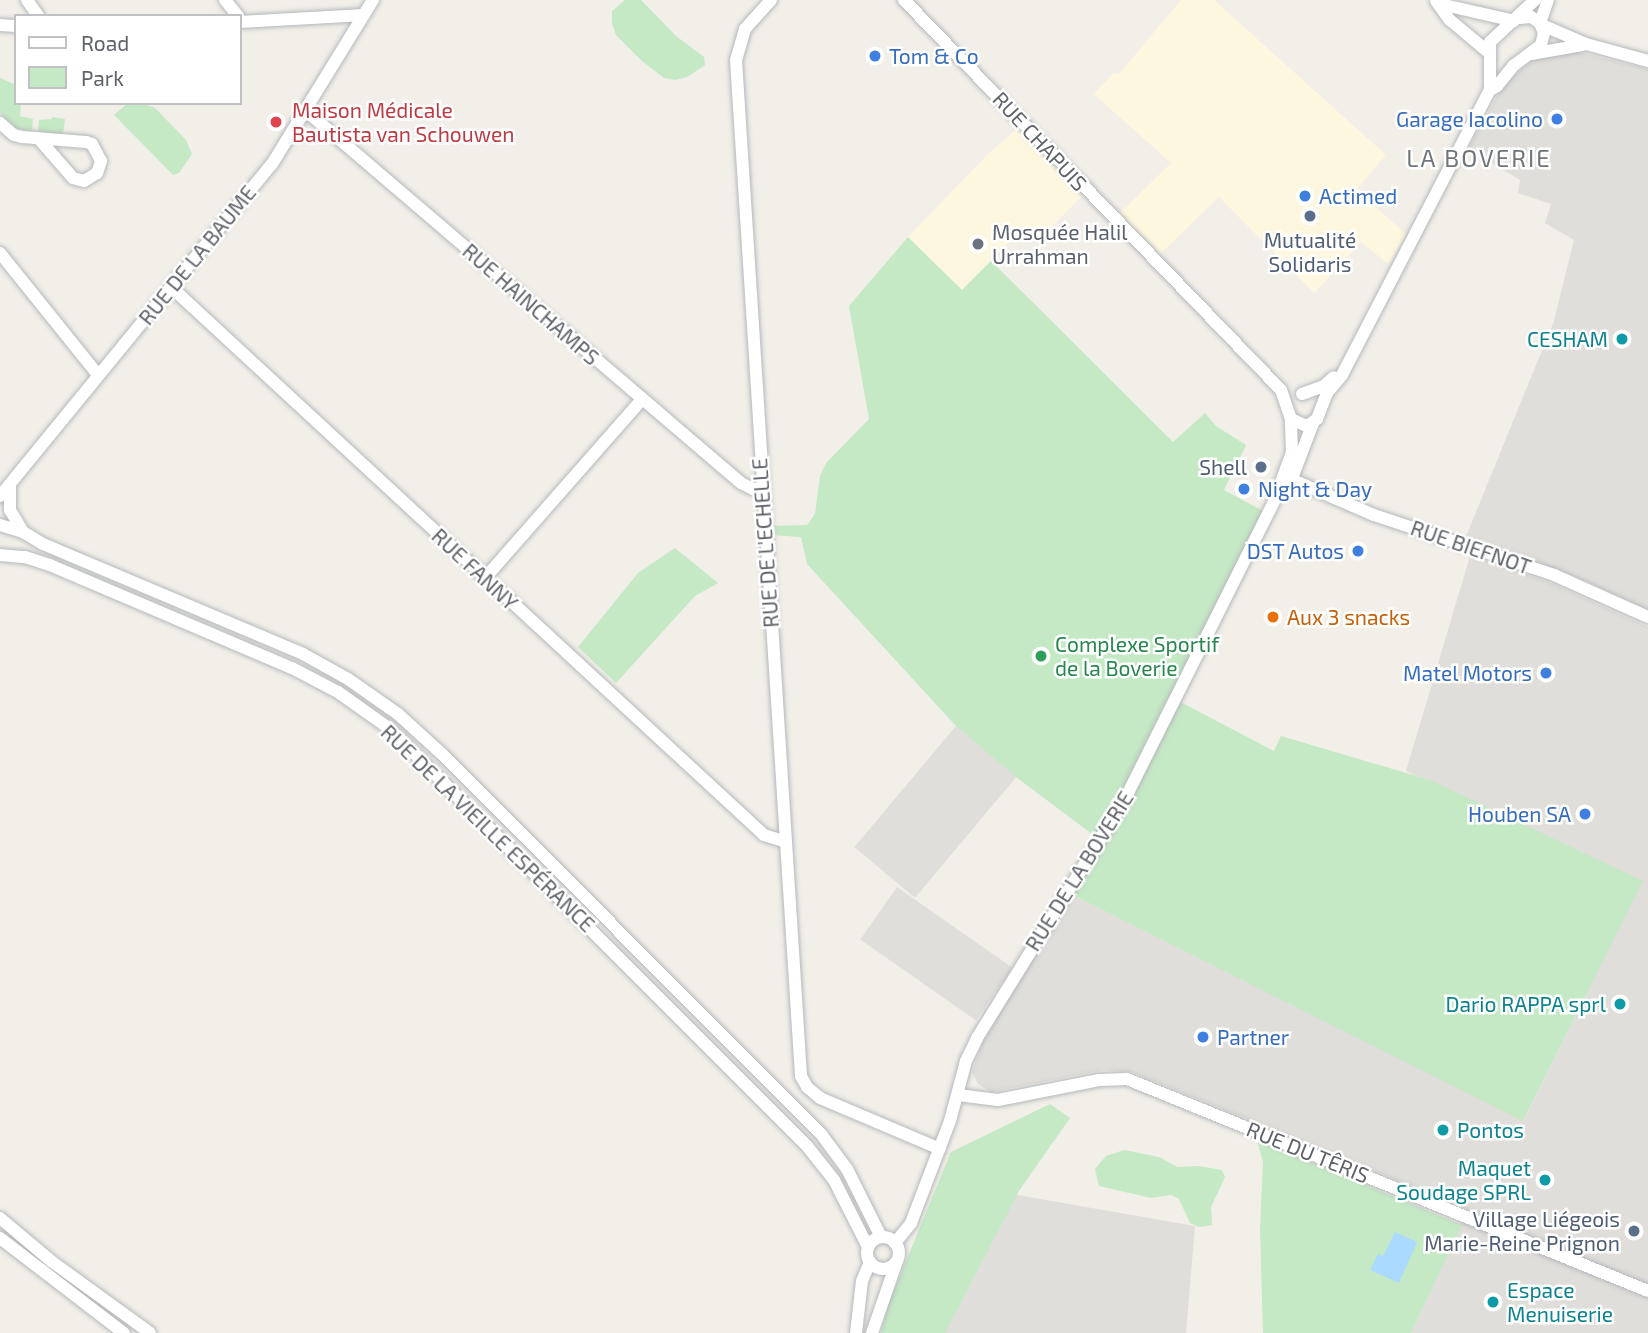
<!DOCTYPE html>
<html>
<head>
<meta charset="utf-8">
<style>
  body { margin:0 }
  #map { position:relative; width:1648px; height:1333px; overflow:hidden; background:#f1efe8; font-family:"Exo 2",sans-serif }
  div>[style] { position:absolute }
  .commercial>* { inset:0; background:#fef7e0 }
  .industrial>* { inset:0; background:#e0deda; transform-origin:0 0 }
  .green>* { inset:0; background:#c5e8c5 }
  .water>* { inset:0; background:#aadaff }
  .roads { filter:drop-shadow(0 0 2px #b5b8bc) drop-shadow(0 0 2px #b5b8bc) }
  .minor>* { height:12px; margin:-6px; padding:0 6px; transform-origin:6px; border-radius:6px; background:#fff }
  .minor>.ring { margin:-6px; padding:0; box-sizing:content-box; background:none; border:12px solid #fff; border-radius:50% }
  .dots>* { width:19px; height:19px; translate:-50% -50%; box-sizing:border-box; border:4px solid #fff; border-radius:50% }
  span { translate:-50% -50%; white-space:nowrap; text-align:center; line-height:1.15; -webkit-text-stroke:5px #fff; paint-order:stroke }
  .shop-label { font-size:21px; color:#366cbe }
  .left { translate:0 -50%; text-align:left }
  .right { translate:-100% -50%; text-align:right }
  .health-label { font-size:21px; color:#be3a42 }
  .street-label { font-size:21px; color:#5f6368 }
  .worship-label { font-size:21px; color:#5b616d }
  .service-label { font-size:21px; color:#4e5e75 }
  .culture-label { font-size:21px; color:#0d838f }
  .food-label { font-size:21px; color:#c56008 }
  .leisure-label { font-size:21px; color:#27864d }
  .quarter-label { font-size:24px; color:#70757a; letter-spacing:2px }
  .legend { position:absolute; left:14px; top:14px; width:228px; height:91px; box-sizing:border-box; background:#fff; border:2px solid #bfc1c3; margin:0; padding:9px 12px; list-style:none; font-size:21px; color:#5f6368 }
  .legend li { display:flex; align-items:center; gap:14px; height:35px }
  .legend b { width:35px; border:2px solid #bfc1c3 }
</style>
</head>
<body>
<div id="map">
  <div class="commercial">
    <i style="clip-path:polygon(1181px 0,1214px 0,1386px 155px,1356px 190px,1406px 234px,1389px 264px,1361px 242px,1314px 293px,1219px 197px,1160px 254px,1119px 214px,1171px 163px,1094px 94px,1114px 73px,1119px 74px)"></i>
    <i style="clip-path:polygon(1019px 127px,1073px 183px,1081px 197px,1036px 242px,1022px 229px,962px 290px,908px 237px,986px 156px)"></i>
  </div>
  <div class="industrial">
    <i style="clip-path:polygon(1574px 51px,1648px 69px,1648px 610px,1570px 574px,1465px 539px,1554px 321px,1574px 240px,1545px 223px,1551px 204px,1518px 193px,1520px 180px,1468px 149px,1501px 89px,1525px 65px,1541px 57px)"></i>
    <i style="clip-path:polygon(1470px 556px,1549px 582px,1648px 627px,1648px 1333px,1411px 1333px,1468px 1209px,1132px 1072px,1103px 1070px,991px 1092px,978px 1084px,972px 1072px,984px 1038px,1073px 895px,1524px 1120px,1642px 881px,1406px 771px)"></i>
    <i style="left:956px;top:726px;width:79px;height:158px;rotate:40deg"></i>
    <i style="left:897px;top:887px;width:141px;height:64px;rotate:35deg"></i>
    <i style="clip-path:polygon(977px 1188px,1195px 1226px,1186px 1333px,891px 1333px)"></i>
  </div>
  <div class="green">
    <i style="clip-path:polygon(625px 0,641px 0,676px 36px,704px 57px,705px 65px,687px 77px,675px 80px,664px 78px,642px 61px,616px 35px,612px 23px,612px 11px)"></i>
    <i style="clip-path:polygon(0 78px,16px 85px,16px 103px,21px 103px,20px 116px,33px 119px,32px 131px,15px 128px,0 113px)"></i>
    <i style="clip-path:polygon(128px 103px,141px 103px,155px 108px,186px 140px,192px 154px,179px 173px,173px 175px,114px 115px)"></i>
    <i style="clip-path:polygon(52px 117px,65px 119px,63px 134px,38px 132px,39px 120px,52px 119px)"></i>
    <i style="clip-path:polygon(908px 237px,962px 290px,991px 261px,1173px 442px,1205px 413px,1216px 426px,1246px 445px,1224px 490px,1263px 511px,1171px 697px,1274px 751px,1281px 736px,1430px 780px,1643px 881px,1523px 1121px,1073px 895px,1104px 843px,1016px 777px,956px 726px,807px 564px,801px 537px,770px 535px,770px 526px,807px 525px,815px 514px,820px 476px,826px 463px,869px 419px,849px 306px)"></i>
    <i style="clip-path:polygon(675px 548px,718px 583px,695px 596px,616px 683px,578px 647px,638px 573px)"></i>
    <i style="clip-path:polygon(1050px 1104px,1070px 1118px,1019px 1191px,945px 1333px,881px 1333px,888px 1305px,951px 1152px)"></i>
    <i style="clip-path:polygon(1257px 1140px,1462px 1225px,1411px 1333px,1263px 1333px,1260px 1229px,1263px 1162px)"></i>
    <i style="clip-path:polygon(1124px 1150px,1159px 1157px,1177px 1167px,1199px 1166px,1222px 1170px,1225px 1177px,1211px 1207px,1212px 1225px,1199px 1227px,1190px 1223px,1179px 1199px,1171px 1195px,1151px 1198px,1099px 1186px,1095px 1169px,1106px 1156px)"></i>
  </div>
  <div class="water">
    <i style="clip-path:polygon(1395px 1232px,1417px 1242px,1399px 1283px,1370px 1270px,1378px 1254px,1383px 1256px)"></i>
  </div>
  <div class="roads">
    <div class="minor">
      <i style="left:27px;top:0;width:19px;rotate:55deg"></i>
      <i style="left:225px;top:0;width:21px;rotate:51deg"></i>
      <i style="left:771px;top:0;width:39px;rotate:132deg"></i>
      <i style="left:745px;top:29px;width:32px;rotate:106deg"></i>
      <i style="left:736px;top:60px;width:1018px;rotate:86.34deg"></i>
      <i style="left:801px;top:1076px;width:13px;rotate:61deg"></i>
      <i style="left:807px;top:1087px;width:17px;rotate:40deg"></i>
      <i style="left:820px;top:1098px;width:130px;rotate:23deg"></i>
      <i style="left:904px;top:0;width:542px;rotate:45.97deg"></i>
      <i style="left:1281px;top:390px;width:31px;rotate:71deg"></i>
      <i style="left:1291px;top:419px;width:17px;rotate:24deg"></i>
      <i style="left:1307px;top:426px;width:12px;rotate:-35deg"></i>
      <i style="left:1317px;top:419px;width:28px;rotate:-69deg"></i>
      <i style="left:1327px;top:393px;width:23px;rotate:-50deg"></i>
      <i style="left:1342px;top:375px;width:321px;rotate:-62.6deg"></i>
      <i style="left:1490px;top:90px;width:8px;rotate:-30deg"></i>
      <i style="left:1497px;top:86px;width:26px;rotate:-51deg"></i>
      <i style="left:1513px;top:66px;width:35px;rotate:-37deg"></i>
      <i style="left:1541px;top:45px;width:12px;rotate:-76deg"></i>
      <i style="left:1544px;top:33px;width:11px;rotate:-112deg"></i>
      <i style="left:1540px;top:23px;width:11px;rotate:-146deg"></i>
      <i style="left:1531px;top:17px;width:12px;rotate:175deg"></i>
      <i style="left:1436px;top:1px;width:24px;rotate:54deg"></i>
      <i style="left:1450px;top:20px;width:50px;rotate:40.1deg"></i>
      <i style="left:1440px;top:4px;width:76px;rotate:12.9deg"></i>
      <i style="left:240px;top:22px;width:124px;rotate:-3.2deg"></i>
      <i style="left:1540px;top:23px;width:24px;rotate:-71deg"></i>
      <i style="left:0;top:25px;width:16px;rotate:4deg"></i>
      <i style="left:1542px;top:25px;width:48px;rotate:23.4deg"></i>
      <i style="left:1586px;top:44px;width:64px;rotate:15.3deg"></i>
      <i style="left:1531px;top:54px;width:52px;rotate:-10deg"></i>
      <i style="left:1490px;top:90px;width:48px;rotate:-90deg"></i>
      <i style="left:1490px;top:42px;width:62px;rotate:-43deg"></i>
      <i style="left:305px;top:110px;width:574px;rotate:40.55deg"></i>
      <i style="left:741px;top:483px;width:13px;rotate:27deg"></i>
      <i style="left:753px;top:489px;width:9px;rotate:-6deg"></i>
      <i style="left:0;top:123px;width:18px;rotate:41deg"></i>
      <i style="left:14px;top:135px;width:8px;rotate:14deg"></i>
      <i style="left:22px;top:137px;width:64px;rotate:4.5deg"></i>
      <i style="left:86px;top:142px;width:6px;rotate:18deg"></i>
      <i style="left:92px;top:144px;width:19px;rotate:62deg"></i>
      <i style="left:101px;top:161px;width:13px;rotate:108deg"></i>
      <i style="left:97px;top:173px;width:15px;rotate:148deg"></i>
      <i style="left:84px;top:181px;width:11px;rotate:-165deg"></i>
      <i style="left:73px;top:178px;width:52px;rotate:-131.1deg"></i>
      <i style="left:0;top:253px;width:156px;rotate:51.2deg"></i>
      <i style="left:171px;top:287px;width:807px;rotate:42.74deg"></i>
      <i style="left:764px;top:835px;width:21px;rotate:17deg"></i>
      <i style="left:1302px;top:394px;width:23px;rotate:-20deg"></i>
      <i style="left:1324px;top:386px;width:13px;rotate:-42deg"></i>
      <i style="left:1293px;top:480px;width:88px;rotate:23.4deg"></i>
      <i style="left:1374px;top:515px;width:190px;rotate:18.4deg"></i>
      <i style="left:1554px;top:575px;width:103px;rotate:24.1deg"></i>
      <i style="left:10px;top:485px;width:25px;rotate:90deg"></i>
      <i style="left:10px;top:510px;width:26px;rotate:59deg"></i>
      <i style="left:1289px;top:486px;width:67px;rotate:-69.1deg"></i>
      <i style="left:0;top:496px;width:429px;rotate:-50.7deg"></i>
      <i style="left:272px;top:164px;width:193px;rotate:-58.4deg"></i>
      <i style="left:0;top:525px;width:24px;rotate:17deg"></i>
      <i style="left:23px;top:532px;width:23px;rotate:31deg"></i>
      <i style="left:43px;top:544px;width:282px;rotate:22.9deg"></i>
      <i style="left:303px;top:654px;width:51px;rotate:29.1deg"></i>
      <i style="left:348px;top:679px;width:61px;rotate:35deg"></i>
      <i style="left:398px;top:714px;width:59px;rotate:42.3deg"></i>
      <i style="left:442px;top:754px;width:537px;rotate:45.08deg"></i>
      <i style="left:821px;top:1134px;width:44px;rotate:53.4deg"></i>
      <i style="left:847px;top:1169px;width:76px;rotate:63.4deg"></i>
      <i style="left:0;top:555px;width:25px;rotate:5deg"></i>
      <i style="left:25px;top:557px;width:26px;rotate:18deg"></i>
      <i style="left:50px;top:565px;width:263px;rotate:23.1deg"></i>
      <i style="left:292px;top:668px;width:52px;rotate:27.6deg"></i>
      <i style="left:338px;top:692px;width:64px;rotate:35.4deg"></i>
      <i style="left:390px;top:729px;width:590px;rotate:45deg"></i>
      <i style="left:807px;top:1146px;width:43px;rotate:51.5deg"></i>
      <i style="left:834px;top:1180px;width:75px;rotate:63.1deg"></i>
      <i style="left:485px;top:578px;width:238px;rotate:-48.7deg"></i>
      <i style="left:958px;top:1095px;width:40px;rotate:7.1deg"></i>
      <i style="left:998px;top:1100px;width:103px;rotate:-11.2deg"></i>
      <i style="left:1099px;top:1080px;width:28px;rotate:-2deg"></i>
      <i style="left:1127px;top:1079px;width:562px;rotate:22.14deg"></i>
      <i style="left:0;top:1218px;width:67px;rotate:40.1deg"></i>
      <i style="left:51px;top:1261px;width:122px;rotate:36deg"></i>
      <i class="ring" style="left:867px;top:1237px;width:20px;height:20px"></i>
      <i style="left:0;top:1238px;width:156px;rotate:37.5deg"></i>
      <i style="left:895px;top:1243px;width:26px;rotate:-51deg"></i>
      <i style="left:911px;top:1223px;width:109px;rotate:-69.1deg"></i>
      <i style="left:950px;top:1121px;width:62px;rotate:-75.1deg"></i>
      <i style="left:966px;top:1061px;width:25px;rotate:-64deg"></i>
      <i style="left:977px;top:1038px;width:279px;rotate:-58.2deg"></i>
      <i style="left:1124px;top:801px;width:335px;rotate:-63.4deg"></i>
      <i style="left:1274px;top:501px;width:52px;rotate:-69.8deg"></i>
      <i style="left:1292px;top:452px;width:33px;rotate:-92deg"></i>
      <i style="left:856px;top:1333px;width:52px;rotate:-83.4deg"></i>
      <i style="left:862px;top:1281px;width:21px;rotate:-67deg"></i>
      <i style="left:872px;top:1333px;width:76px;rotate:-70.9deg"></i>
    </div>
  </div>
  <div class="dots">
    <i style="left:875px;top:56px;background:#3f7fe0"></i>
    <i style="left:1557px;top:119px;background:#3f7fe0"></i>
    <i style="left:276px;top:122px;background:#e0444e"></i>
    <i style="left:1305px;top:196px;background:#3f7fe0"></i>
    <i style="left:1310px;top:216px;background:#5c6f8a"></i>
    <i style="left:978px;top:244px;background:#6b7280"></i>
    <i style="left:1622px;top:339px;background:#0f9aa8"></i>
    <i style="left:1261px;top:467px;background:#5c6f8a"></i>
    <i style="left:1244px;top:489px;background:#3f7fe0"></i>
    <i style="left:1358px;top:551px;background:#3f7fe0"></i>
    <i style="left:1273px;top:617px;background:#e8710a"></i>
    <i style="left:1041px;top:656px;background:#2e9e5b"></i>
    <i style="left:1546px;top:673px;background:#3f7fe0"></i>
    <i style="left:1585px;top:814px;background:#3f7fe0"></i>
    <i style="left:1620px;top:1004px;background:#0f9aa8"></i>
    <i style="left:1203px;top:1037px;background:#3f7fe0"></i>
    <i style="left:1443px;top:1130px;background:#0f9aa8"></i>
    <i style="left:1545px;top:1180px;background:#0f9aa8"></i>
    <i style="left:1634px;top:1231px;background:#5c6f8a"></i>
    <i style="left:1493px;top:1302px;background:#0f9aa8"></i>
  </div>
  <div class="shop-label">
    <span class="left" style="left:889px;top:56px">Tom &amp; Co</span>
    <span class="right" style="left:1543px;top:119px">Garage Iacolino</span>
    <span class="left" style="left:1319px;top:196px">Actimed</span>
    <span class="left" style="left:1258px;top:489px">Night &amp; Day</span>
    <span class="right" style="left:1344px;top:551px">DST Autos</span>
    <span class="right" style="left:1532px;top:673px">Matel Motors</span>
    <span class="right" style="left:1571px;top:814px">Houben SA</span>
    <span class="left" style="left:1217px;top:1037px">Partner</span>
  </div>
  <div class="health-label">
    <span class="left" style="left:292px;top:122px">Maison Médicale<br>Bautista van Schouwen</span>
  </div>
  <div class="street-label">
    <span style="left:1040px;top:141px;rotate:47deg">RUE CHAPUIS</span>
    <span style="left:197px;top:255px;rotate:-51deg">RUE DE LA BAUME</span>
    <span style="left:531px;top:304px;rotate:41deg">RUE HAINCHAMPS</span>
    <span style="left:765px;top:543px;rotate:-94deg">RUE DE L'ECHELLE</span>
    <span style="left:1471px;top:547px;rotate:19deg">RUE BIEFNOT</span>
    <span style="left:475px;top:569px;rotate:43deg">RUE FANNY</span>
    <span style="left:488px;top:828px;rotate:44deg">RUE DE LA VIEILLE ESPÉRANCE</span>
    <span style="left:1079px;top:871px;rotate:-58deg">RUE DE LA BOVERIE</span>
    <span style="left:1308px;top:1152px;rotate:22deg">RUE DU TÊRIS</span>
  </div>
  <div class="worship-label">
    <span class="left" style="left:992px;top:244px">Mosquée Halil<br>Urrahman</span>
  </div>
  <div class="service-label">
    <span style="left:1310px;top:252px">Mutualité<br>Solidaris</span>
    <span class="right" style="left:1247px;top:467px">Shell</span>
    <span class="right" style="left:1620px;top:1231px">Village Liégeois<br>Marie-Reine Prignon</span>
  </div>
  <div class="culture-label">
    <span class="right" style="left:1608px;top:339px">CESHAM</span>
    <span class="right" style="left:1606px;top:1004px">Dario RAPPA sprl</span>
    <span class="left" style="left:1457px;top:1130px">Pontos</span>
    <span class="right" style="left:1531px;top:1180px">Maquet<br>Soudage SPRL</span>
    <span class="left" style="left:1507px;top:1302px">Espace<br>Menuiserie</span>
  </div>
  <div class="food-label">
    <span class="left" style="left:1287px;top:617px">Aux 3 snacks</span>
  </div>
  <div class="leisure-label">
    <span class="left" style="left:1055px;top:656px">Complexe Sportif<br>de la Boverie</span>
  </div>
  <div class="quarter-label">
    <span style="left:1479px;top:158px">LA BOVERIE</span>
  </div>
  <ul class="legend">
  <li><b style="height:9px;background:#fff"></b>Road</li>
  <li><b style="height:19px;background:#c5e8c5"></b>Park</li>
  </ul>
</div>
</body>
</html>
